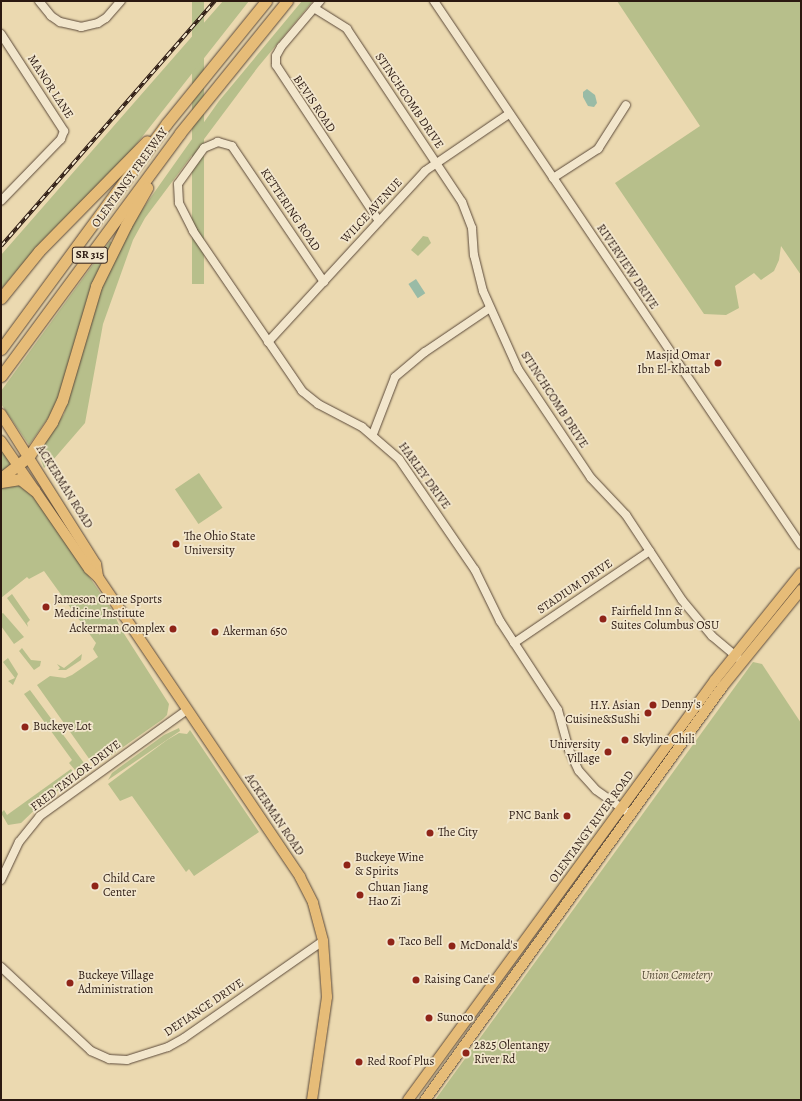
<!DOCTYPE html>
<html>
<head>
<meta charset="utf-8">
<style>
  body { margin:0 }
  #map { position:relative; width:802px; height:1101px; overflow:hidden; background:#ebd9b0; font-family:Alegreya,serif }
  div>[style] { position:absolute }
  .green>* { inset:0; background:#b7bf8b; transform-origin:0 0 }
  .water>* { inset:0; background:#99bba6; transform-origin:0 0 }
  .roads { filter:drop-shadow(0 0 1px #5b4939) drop-shadow(0 0 1px #5b4939) }
  .minor>* { height:8px; margin:-4px; padding:0 4px; transform-origin:4px; border-radius:4px; background:#f2e6cc }
  .major>* { height:10px; margin:-5px; padding:0 5px; transform-origin:5px; border-radius:5px; background:#e6bc78 }
  .highway>* { height:11px; margin:-5.5px; padding:0 5.5px; transform-origin:5.5px; border-radius:5.5px; background:#e6bc78 }
  .rail>* { height:3.5px; margin-top:-1.75px; transform-origin:0; background:repeating-linear-gradient(90deg,#f2e6cc 0 6px,#2b1911 0 12px); box-sizing:border-box; border-block:1px solid #2b1911 }
  .dots>* { width:11px; height:11px; translate:-50% -50%; box-sizing:border-box; border:2px solid #f2e6cc; border-radius:50% }
  span { translate:-50% -50%; white-space:nowrap; text-align:center; line-height:1.15; -webkit-text-stroke:3.5px #f2e6cc; paint-order:stroke }
  .shield-label span { padding:1px 3px; background:#f2e6cc; border:1px solid; border-radius:3px; -webkit-text-stroke-width:0 }
  .shield-label { font-size:11px; color:#2b1911; font-weight:700 }
  .street-label { font-size:12px; color:#2b1911 }
  .poi-label { font-size:12px; color:#2b1911 }
  .right { translate:-100% -50%; text-align:right }
  .left { translate:0 -50%; text-align:left }
  .park-label { font-size:12px; color:#554b36; font-style:italic }
  .frame { position:absolute; inset:0; border:2px solid #2b1911; pointer-events:none }
</style>
</head>
<body>
<div id="map">
  <div class="green">
    <i style="left:192px;top:1px;width:12px;height:283px"></i>
    <i style="clip-path:polygon(223px 1px,249px 1px,131px 151px,42px 241px,1px 289px,1px 255px)"></i>
    <i style="clip-path:polygon(302px 1px,313px 1px,258px 67px,145px 218px,133px 240px,103px 324px,85px 423px,53px 460px,44px 468px,38px 452px,64px 414px,99px 291px,134px 221px,219px 101px)"></i>
    <i style="clip-path:polygon(617px 1px,801px 1px,801px 275px,781px 246px,779px 260px,774px 271px,761px 280px,754px 273px,735px 286px,739px 308px,726px 315px,704px 314px,615px 183px,700px 126px)"></i>
    <i style="clip-path:polygon(423px 236px,428px 237px,431px 243px,418px 256px,411px 250px)"></i>
    <i style="clip-path:polygon(110px 241px,112px 243px,55px 408px,29px 445px,1px 404px,1px 391px)"></i>
    <i style="clip-path:polygon(1px 447px,12px 463px,1px 474px)"></i>
    <i style="left:199px;top:473px;width:42px;height:29px;rotate:56deg"></i>
    <i style="clip-path:polygon(12px 480px,36px 499px,112px 610px,121px 629px,169px 704px,167px 715px,163px 719px,99px 764px,90px 760px,37px 685px,50px 676px,65px 678px,72px 675px,98px 657px,93px 649px,96px 643px,44px 571px,29px 579px,27px 577px,1px 598px,1px 485px)"></i>
    <i style="clip-path:polygon(12px 594px,30px 620px,27px 623px,28px 627px,7px 598px)"></i>
    <i style="clip-path:polygon(3px 613px,24px 637px,14px 644px,1px 626px,1px 614px)"></i>
    <i style="clip-path:polygon(22px 648px,31px 660px,41px 661px,40px 666px,34px 670px,19px 651px)"></i>
    <i style="clip-path:polygon(82px 654px,81px 660px,66px 670px,58px 670px,60px 668px,57px 664px,64px 668px)"></i>
    <i style="clip-path:polygon(8px 658px,18px 674px,13px 685px,8px 681px,15px 678px,3px 662px)"></i>
    <i style="clip-path:polygon(753px 662px,762px 664px,801px 723px,801px 1100px,435px 1100px)"></i>
    <i style="clip-path:polygon(30px 690px,84px 763px,85px 769px,81px 777px,69px 763px,72px 760px,24px 694px)"></i>
    <i style="clip-path:polygon(179px 728px,180px 731px,108px 780px,112px 773px,164px 735px)"></i>
    <i style="clip-path:polygon(190px 730px,259px 832px,194px 876px,189px 869px,186px 872px,132px 796px,120px 801px,108px 784px,167px 740px,179px 733px,187px 734px)"></i>
    <i style="clip-path:polygon(71px 769px,77px 777px,44px 801px,21px 823px,8px 825px,1px 813px,4px 810px,7px 815px)"></i>
  </div>
  <div class="water">
    <i style="clip-path:polygon(587px 89px,595px 95px,597px 103px,594px 107px,588px 106px,583px 97px,583px 92px)"></i>
    <i style="left:416px;top:279px;width:17px;height:9px;rotate:57deg"></i>
  </div>
  <div class="roads">
    <div class="minor">
      <i style="left:39px;top:1px;width:19px;rotate:51deg"></i>
      <i style="left:51px;top:16px;width:11px;rotate:34deg"></i>
      <i style="left:60px;top:22px;width:22px;rotate:13deg"></i>
      <i style="left:81px;top:27px;width:17px;rotate:-13deg"></i>
      <i style="left:98px;top:23px;width:9px;rotate:-32deg"></i>
      <i style="left:106px;top:18px;width:23px;rotate:-49deg"></i>
      <i style="left:320px;top:1px;width:60px;rotate:130.3deg"></i>
      <i style="left:281px;top:47px;width:10px;rotate:119deg"></i>
      <i style="left:276px;top:56px;width:9px;rotate:90deg"></i>
      <i style="left:276px;top:65px;width:187px;rotate:56.6deg"></i>
      <i style="left:434px;top:1px;width:656px;rotate:56deg"></i>
      <i style="left:314px;top:8px;width:39px;rotate:32deg"></i>
      <i style="left:347px;top:29px;width:208px;rotate:56.4deg"></i>
      <i style="left:462px;top:202px;width:28px;rotate:69deg"></i>
      <i style="left:472px;top:228px;width:27px;rotate:86deg"></i>
      <i style="left:474px;top:255px;width:37px;rotate:76deg"></i>
      <i style="left:483px;top:291px;width:85px;rotate:65.8deg"></i>
      <i style="left:518px;top:369px;width:131px;rotate:56.2deg"></i>
      <i style="left:591px;top:478px;width:51px;rotate:46.6deg"></i>
      <i style="left:626px;top:515px;width:102px;rotate:56.6deg"></i>
      <i style="left:682px;top:600px;width:47px;rotate:50.2deg"></i>
      <i style="left:712px;top:636px;width:35px;rotate:40deg"></i>
      <i style="left:1px;top:34px;width:116px;rotate:57deg"></i>
      <i style="left:64px;top:131px;width:9px;rotate:111deg"></i>
      <i style="left:61px;top:139px;width:86px;rotate:134.1deg"></i>
      <i style="left:553px;top:178px;width:54px;rotate:-32.8deg"></i>
      <i style="left:598px;top:149px;width:52px;rotate:-57.5deg"></i>
      <i style="left:324px;top:282px;width:164px;rotate:-124.1deg"></i>
      <i style="left:232px;top:146px;width:15px;rotate:-164deg"></i>
      <i style="left:218px;top:142px;width:15px;rotate:157deg"></i>
      <i style="left:204px;top:148px;width:44px;rotate:125.8deg"></i>
      <i style="left:178px;top:184px;width:19px;rotate:87deg"></i>
      <i style="left:179px;top:203px;width:31px;rotate:63deg"></i>
      <i style="left:193px;top:231px;width:194px;rotate:55.7deg"></i>
      <i style="left:302px;top:391px;width:21px;rotate:39deg"></i>
      <i style="left:318px;top:404px;width:50px;rotate:27.6deg"></i>
      <i style="left:362px;top:427px;width:49px;rotate:40.9deg"></i>
      <i style="left:399px;top:459px;width:135px;rotate:55.6deg"></i>
      <i style="left:475px;top:570px;width:57px;rotate:63.9deg"></i>
      <i style="left:500px;top:621px;width:106px;rotate:56.9deg"></i>
      <i style="left:558px;top:710px;width:41px;rotate:74.6deg"></i>
      <i style="left:569px;top:750px;width:23px;rotate:65deg"></i>
      <i style="left:579px;top:771px;width:25px;rotate:48deg"></i>
      <i style="left:596px;top:790px;width:42px;rotate:35.2deg"></i>
      <i style="left:268px;top:342px;width:232px;rotate:-47.4deg"></i>
      <i style="left:425px;top:171px;width:102px;rotate:-34.2deg"></i>
      <i style="left:373px;top:434px;width:61px;rotate:-68.9deg"></i>
      <i style="left:395px;top:377px;width:39px;rotate:-40deg"></i>
      <i style="left:425px;top:352px;width:78px;rotate:-34.1deg"></i>
      <i style="left:514px;top:643px;width:164px;rotate:-34.1deg"></i>
      <i style="left:1px;top:880px;width:42px;rotate:-64.7deg"></i>
      <i style="left:19px;top:842px;width:33px;rotate:-51deg"></i>
      <i style="left:40px;top:816px;width:181px;rotate:-35.8deg"></i>
      <i style="left:1px;top:967px;width:123px;rotate:43deg"></i>
      <i style="left:91px;top:1051px;width:20px;rotate:24deg"></i>
      <i style="left:109px;top:1059px;width:18px;rotate:3deg"></i>
      <i style="left:127px;top:1060px;width:43px;rotate:-17.6deg"></i>
      <i style="left:168px;top:1047px;width:18px;rotate:-29deg"></i>
      <i style="left:184px;top:1038px;width:169px;rotate:-34.9deg"></i>
    </div>
    <div class="major">
      <i style="left:1px;top:414px;width:178px;rotate:57.7deg"></i>
      <i style="left:96px;top:564px;width:13px;rotate:81deg"></i>
      <i style="left:1px;top:441px;width:155px;rotate:55.5deg"></i>
      <i style="left:89px;top:569px;width:12px;rotate:42deg"></i>
      <i style="left:98px;top:577px;width:362px;rotate:56deg"></i>
      <i style="left:300px;top:877px;width:29px;rotate:63deg"></i>
      <i style="left:313px;top:903px;width:39px;rotate:75deg"></i>
      <i style="left:323px;top:941px;width:56px;rotate:85.9deg"></i>
      <i style="left:327px;top:997px;width:104px;rotate:98.3deg"></i>
      <i style="left:408px;top:1100px;width:520px;rotate:-53.83deg"></i>
      <i style="left:715px;top:680px;width:137px;rotate:-51.2deg"></i>
      <i style="left:425px;top:1100px;width:510px;rotate:-54.25deg"></i>
      <i style="left:723px;top:686px;width:124px;rotate:-50.9deg"></i>
    </div>
    <div class="highway">
      <i style="left:1px;top:298px;width:60px;rotate:-51deg"></i>
      <i style="left:39px;top:251px;width:154px;rotate:-45.5deg"></i>
      <i style="left:1px;top:349px;width:280px;rotate:-53.7deg"></i>
      <i style="left:167px;top:123px;width:157px;rotate:-50.9deg"></i>
      <i style="left:1px;top:376px;width:302px;rotate:-53.6deg"></i>
      <i style="left:180px;top:133px;width:170px;rotate:-51deg"></i>
      <i style="left:1px;top:478px;width:36px;rotate:-38deg"></i>
      <i style="left:29px;top:456px;width:41px;rotate:-55.9deg"></i>
      <i style="left:52px;top:422px;width:23px;rotate:-65deg"></i>
      <i style="left:62px;top:401px;width:120px;rotate:-73.5deg"></i>
      <i style="left:96px;top:286px;width:68px;rotate:-63.8deg"></i>
      <i style="left:126px;top:225px;width:43px;rotate:-60.4deg"></i>
      <i style="left:1px;top:482px;width:19px;rotate:-9deg"></i>
      <i style="left:20px;top:479px;width:18px;rotate:38deg"></i>
    </div>
  </div>
  <div class="rail">
    <i style="left:1px;top:246px;width:325px;rotate:-48.9deg"></i>
  </div>
  <div class="dots">
    <i style="left:718px;top:363px;background:#8f2418"></i>
    <i style="left:176px;top:544px;background:#8f2418"></i>
    <i style="left:46px;top:607px;background:#8f2418"></i>
    <i style="left:603px;top:619px;background:#8f2418"></i>
    <i style="left:173px;top:629px;background:#8f2418"></i>
    <i style="left:215px;top:632px;background:#8f2418"></i>
    <i style="left:653px;top:705px;background:#8f2418"></i>
    <i style="left:648px;top:713px;background:#8f2418"></i>
    <i style="left:25px;top:727px;background:#8f2418"></i>
    <i style="left:625px;top:740px;background:#8f2418"></i>
    <i style="left:608px;top:752px;background:#8f2418"></i>
    <i style="left:567px;top:816px;background:#8f2418"></i>
    <i style="left:430px;top:833px;background:#8f2418"></i>
    <i style="left:347px;top:865px;background:#8f2418"></i>
    <i style="left:95px;top:886px;background:#8f2418"></i>
    <i style="left:360px;top:895px;background:#8f2418"></i>
    <i style="left:391px;top:942px;background:#8f2418"></i>
    <i style="left:452px;top:946px;background:#8f2418"></i>
    <i style="left:416px;top:980px;background:#8f2418"></i>
    <i style="left:70px;top:983px;background:#8f2418"></i>
    <i style="left:429px;top:1018px;background:#8f2418"></i>
    <i style="left:466px;top:1053px;background:#8f2418"></i>
    <i style="left:359px;top:1062px;background:#8f2418"></i>
  </div>
  <div class="shield-label">
    <span style="left:90px;top:255px">SR 315</span>
  </div>
  <div class="street-label">
    <span style="left:50px;top:87px;rotate:57deg">MANOR LANE</span>
    <span style="left:409px;top:101px;rotate:56deg">STINCHCOMB DRIVE</span>
    <span style="left:314px;top:104px;rotate:56deg">BEVIS ROAD</span>
    <span style="left:130px;top:178px;rotate:-54deg">OLENTANGY FREEWAY</span>
    <span style="left:290px;top:210px;rotate:56deg">KETTERING ROAD</span>
    <span style="left:372px;top:211px;rotate:-47deg">WILCE AVENUE</span>
    <span style="left:627px;top:267px;rotate:56deg">RIVERVIEW DRIVE</span>
    <span style="left:554px;top:400px;rotate:57deg">STINCHCOMB DRIVE</span>
    <span style="left:424px;top:476px;rotate:54deg">HARLEY DRIVE</span>
    <span style="left:64px;top:487px;rotate:58deg">ACKERMAN ROAD</span>
    <span style="left:575px;top:587px;rotate:-34deg">STADIUM DRIVE</span>
    <span style="left:76px;top:776px;rotate:-37deg">FRED TAYLOR DRIVE</span>
    <span style="left:274px;top:815px;rotate:56deg">ACKERMAN ROAD</span>
    <span style="left:592px;top:827px;rotate:-54deg">OLENTANGY RIVER ROAD</span>
    <span style="left:204px;top:1008px;rotate:-34deg">DEFIANCE DRIVE</span>
  </div>
  <div class="poi-label">
    <span class="right" style="left:710px;top:363px">Masjid Omar<br>Ibn El-Khattab</span>
    <span class="left" style="left:184px;top:544px">The Ohio State<br>University</span>
    <span class="left" style="left:54px;top:607px">Jameson Crane Sports<br>Medicine Institute</span>
    <span class="left" style="left:611px;top:619px">Fairfield Inn &amp;<br>Suites Columbus OSU</span>
    <span class="right" style="left:165px;top:629px">Ackerman Complex</span>
    <span class="left" style="left:223px;top:632px">Akerman 650</span>
    <span class="left" style="left:661px;top:705px">Denny's</span>
    <span class="right" style="left:640px;top:713px">H.Y. Asian<br>Cuisine&amp;SuShi</span>
    <span class="left" style="left:33px;top:727px">Buckeye Lot</span>
    <span class="left" style="left:633px;top:740px">Skyline Chili</span>
    <span class="right" style="left:600px;top:752px">University<br>Village</span>
    <span class="right" style="left:559px;top:816px">PNC Bank</span>
    <span class="left" style="left:438px;top:833px">The City</span>
    <span class="left" style="left:355px;top:865px">Buckeye Wine<br>&amp; Spirits</span>
    <span class="left" style="left:103px;top:886px">Child Care<br>Center</span>
    <span class="left" style="left:368px;top:895px">Chuan Jiang<br>Hao Zi</span>
    <span class="left" style="left:399px;top:942px">Taco Bell</span>
    <span class="left" style="left:460px;top:946px">McDonald's</span>
    <span class="left" style="left:78px;top:983px">Buckeye Village<br>Administration</span>
    <span class="left" style="left:424px;top:980px">Raising Cane's</span>
    <span class="left" style="left:437px;top:1018px">Sunoco</span>
    <span class="left" style="left:474px;top:1053px">2825 Olentangy<br>River Rd</span>
    <span class="left" style="left:367px;top:1062px">Red Roof Plus</span>
  </div>
  <div class="park-label">
    <span style="left:677px;top:976px">Union Cemetery</span>
  </div>
  <div class="frame"></div>
</div>
</body>
</html>
